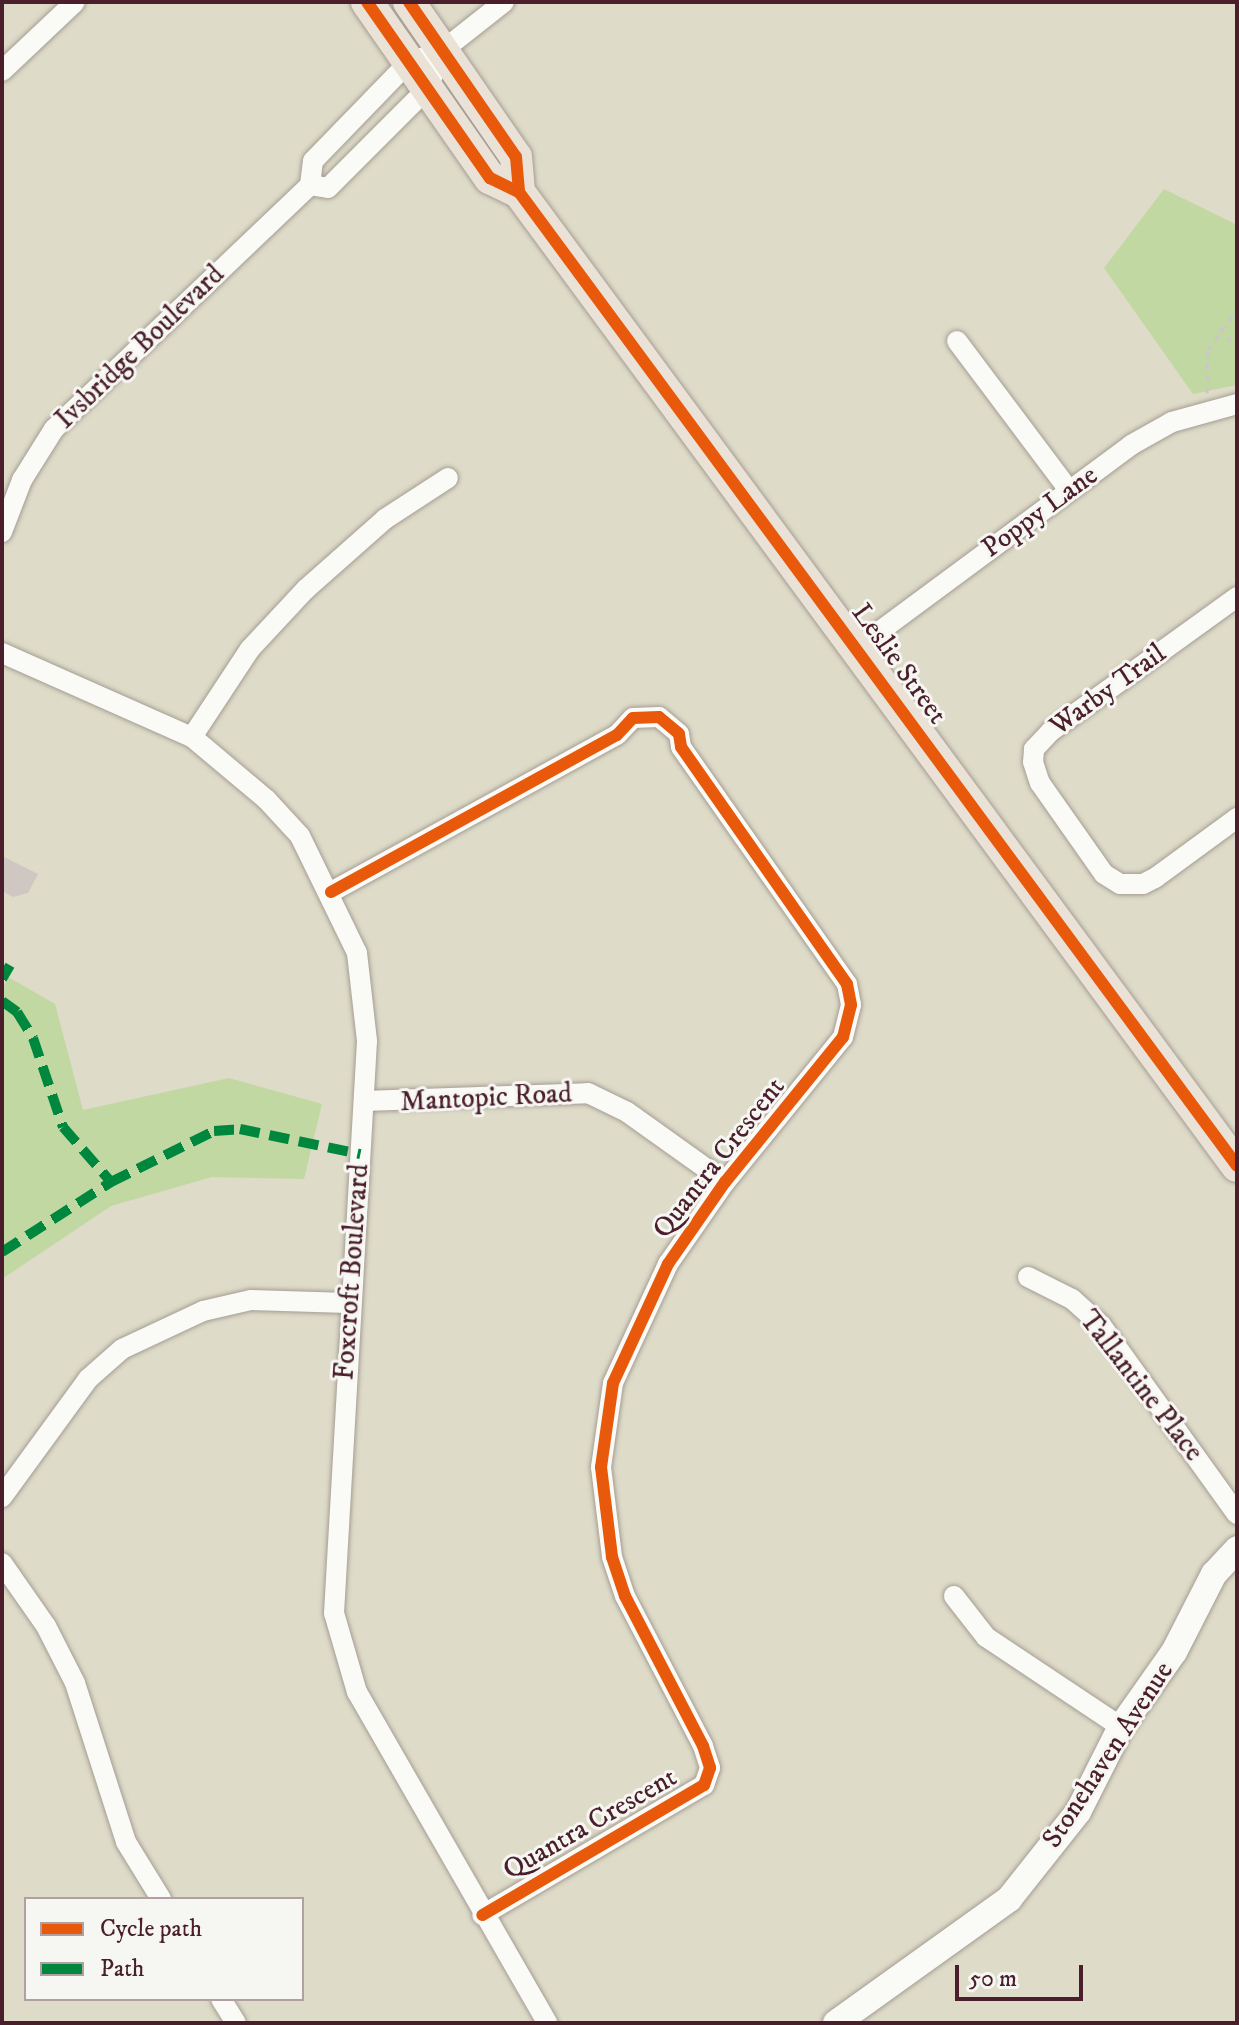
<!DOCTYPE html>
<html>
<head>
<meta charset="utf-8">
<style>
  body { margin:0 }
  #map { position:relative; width:1239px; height:2025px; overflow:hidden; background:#dedbc8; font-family:"IM FELL DW Pica",serif }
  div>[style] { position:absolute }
  .green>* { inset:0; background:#c1d8a2 }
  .building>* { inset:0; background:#d0c6c2 }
  .path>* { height:3px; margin-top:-1.5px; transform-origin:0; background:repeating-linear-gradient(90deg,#cbc7c5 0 6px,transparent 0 12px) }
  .roads { filter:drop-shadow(0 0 2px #a59d94) drop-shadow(0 0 2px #a59d94) }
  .minor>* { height:20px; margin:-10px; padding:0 10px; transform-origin:10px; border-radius:10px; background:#fafaf7 }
  .tertiary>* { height:26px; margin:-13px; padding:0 13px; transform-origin:13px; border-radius:13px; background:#fafaf7 }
  .primary>* { height:32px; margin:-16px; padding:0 16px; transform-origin:16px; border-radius:16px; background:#eae2d6 }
  .quiet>* { height:10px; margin-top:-5px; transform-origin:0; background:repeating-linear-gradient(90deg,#00873e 0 20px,transparent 0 30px) }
  .cycleway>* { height:12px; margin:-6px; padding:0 6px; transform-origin:6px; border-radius:6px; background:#e8590c }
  span { translate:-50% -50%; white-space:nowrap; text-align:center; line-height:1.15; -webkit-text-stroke:6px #f6f6f2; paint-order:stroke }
  .street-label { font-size:28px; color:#4a1f2b }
  .frame { position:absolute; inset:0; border:4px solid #4a1f2b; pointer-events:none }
  .legend { position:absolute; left:24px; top:1897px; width:280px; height:104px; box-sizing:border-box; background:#f6f6f2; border:2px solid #b1a0a2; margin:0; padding:10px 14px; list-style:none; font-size:24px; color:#4a1f2b }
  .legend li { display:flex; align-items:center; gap:16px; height:40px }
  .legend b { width:40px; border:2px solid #b1a0a2 }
  .scale { position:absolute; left:955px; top:1965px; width:128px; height:36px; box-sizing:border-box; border:4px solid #4a1f2b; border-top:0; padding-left:10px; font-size:24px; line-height:28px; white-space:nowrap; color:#4a1f2b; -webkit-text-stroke:6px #f6f6f2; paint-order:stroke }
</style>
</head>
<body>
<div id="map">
  <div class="green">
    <i style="clip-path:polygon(1164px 189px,1237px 225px,1237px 385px,1193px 394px,1104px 268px)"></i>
    <i style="clip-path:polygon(8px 977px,55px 1004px,83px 1110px,229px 1078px,322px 1104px,304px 1179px,212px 1177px,111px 1206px,2px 1279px,2px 990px)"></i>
  </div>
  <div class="building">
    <i style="clip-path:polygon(2px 856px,38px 874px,28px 893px,13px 897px,2px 891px)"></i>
  </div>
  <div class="path">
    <i style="left:1219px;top:328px;width:27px;rotate:48deg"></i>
    <i style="left:1207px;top:393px;width:43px;rotate:-88.7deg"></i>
    <i style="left:1208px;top:350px;width:50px;rotate:-54.7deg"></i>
  </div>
  <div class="roads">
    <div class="minor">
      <i style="left:2px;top:71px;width:100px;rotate:-43.4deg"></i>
      <i style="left:310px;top:185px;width:18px;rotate:9deg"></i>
      <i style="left:328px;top:188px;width:141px;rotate:-45deg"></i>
      <i style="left:428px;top:88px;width:40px;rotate:-69deg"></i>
      <i style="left:442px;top:51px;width:79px;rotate:-38.3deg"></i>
      <i style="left:957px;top:341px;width:186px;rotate:53.1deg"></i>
      <i style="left:2px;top:532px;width:56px;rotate:-69deg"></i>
      <i style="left:22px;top:480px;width:60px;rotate:-57.9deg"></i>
      <i style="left:54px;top:429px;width:354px;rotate:-43.6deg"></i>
      <i style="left:310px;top:185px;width:24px;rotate:-83deg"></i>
      <i style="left:313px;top:161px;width:138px;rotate:-45.9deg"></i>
      <i style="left:409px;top:62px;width:35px;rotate:-18deg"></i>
      <i style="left:1237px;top:597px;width:229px;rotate:144.2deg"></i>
      <i style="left:1051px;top:731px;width:25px;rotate:133deg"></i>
      <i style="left:1034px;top:749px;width:13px;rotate:94deg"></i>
      <i style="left:1033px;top:762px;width:22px;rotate:72deg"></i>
      <i style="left:1040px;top:783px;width:111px;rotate:54.9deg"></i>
      <i style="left:1104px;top:874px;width:19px;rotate:32deg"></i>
      <i style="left:1120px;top:884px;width:23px"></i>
      <i style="left:1143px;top:884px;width:13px;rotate:-27deg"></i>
      <i style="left:1155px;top:878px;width:102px;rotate:-36.2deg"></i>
      <i style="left:857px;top:648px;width:341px;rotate:-36.5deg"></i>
      <i style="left:1131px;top:445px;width:47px;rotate:-29.3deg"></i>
      <i style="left:1172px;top:422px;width:67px;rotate:-15.5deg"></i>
      <i style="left:2px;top:653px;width:208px;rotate:23.9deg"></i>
      <i style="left:192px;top:737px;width:97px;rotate:40deg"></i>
      <i style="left:266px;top:799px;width:50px;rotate:47.4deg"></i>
      <i style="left:300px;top:836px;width:130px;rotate:64deg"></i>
      <i style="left:357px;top:953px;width:89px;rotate:83.5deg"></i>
      <i style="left:367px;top:1041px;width:573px;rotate:93.3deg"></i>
      <i style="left:334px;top:1613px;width:82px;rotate:73.8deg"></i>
      <i style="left:357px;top:1692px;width:382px;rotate:60.1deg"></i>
      <i style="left:192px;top:737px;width:105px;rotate:-56.6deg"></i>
      <i style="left:250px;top:649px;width:82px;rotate:-47deg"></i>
      <i style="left:306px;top:589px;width:106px;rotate:-41.5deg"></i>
      <i style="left:385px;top:519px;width:75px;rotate:-33.1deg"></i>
      <i style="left:331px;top:892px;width:326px;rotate:-28.8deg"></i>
      <i style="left:617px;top:735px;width:23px;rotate:-47deg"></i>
      <i style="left:633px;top:718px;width:26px;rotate:-2deg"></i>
      <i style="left:659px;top:717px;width:26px;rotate:40deg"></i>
      <i style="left:679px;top:734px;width:13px;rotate:81deg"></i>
      <i style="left:681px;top:747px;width:289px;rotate:55deg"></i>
      <i style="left:847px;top:984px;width:21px;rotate:79deg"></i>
      <i style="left:851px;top:1005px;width:33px;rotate:104deg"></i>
      <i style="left:843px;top:1037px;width:187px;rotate:129.1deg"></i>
      <i style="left:725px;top:1182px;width:100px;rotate:124.8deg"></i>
      <i style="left:668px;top:1264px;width:131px;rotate:114.8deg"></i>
      <i style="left:613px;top:1383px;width:85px;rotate:98.1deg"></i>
      <i style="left:601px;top:1467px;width:91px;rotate:83deg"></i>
      <i style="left:612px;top:1557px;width:41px;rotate:71.6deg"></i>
      <i style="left:625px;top:1596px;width:169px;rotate:62.5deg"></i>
      <i style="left:703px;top:1746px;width:23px;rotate:72deg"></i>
      <i style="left:710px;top:1768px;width:18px;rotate:109deg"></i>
      <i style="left:704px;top:1785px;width:257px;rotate:149.6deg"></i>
      <i style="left:364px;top:1101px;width:224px;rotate:-2deg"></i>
      <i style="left:588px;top:1093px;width:43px;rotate:26deg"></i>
      <i style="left:627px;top:1112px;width:120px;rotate:35.5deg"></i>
      <i style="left:1028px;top:1277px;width:49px;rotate:26.6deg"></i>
      <i style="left:1072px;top:1299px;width:39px;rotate:42deg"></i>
      <i style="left:1101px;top:1325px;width:233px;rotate:54.3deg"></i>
      <i style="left:2px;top:1497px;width:146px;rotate:-53.9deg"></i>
      <i style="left:88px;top:1379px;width:45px;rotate:-41.4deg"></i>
      <i style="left:122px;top:1349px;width:89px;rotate:-25.1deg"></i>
      <i style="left:203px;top:1311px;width:49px;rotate:-12.9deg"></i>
      <i style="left:251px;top:1300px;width:97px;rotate:1.8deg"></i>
      <i style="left:2px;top:1563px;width:77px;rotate:55.1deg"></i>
      <i style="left:46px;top:1626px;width:64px;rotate:63deg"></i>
      <i style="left:75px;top:1683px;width:167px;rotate:72.2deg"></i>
      <i style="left:126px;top:1842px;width:67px;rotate:58.4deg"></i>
      <i style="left:954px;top:1596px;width:52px;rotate:52deg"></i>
      <i style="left:986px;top:1637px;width:162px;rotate:33.7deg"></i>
      <i style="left:221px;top:1999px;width:28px;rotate:58deg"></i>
    </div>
    <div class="tertiary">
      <i style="left:836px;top:2023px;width:213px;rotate:-35.6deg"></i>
      <i style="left:1009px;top:1899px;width:111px;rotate:-51.6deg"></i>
      <i style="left:1078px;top:1812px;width:95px;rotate:-63.2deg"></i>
      <i style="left:1121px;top:1727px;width:92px;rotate:-54.8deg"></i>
      <i style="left:1174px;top:1652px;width:88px;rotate:-62.9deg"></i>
      <i style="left:1214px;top:1574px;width:34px;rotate:-47deg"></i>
    </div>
    <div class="primary">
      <i style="left:367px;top:2px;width:215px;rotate:55.1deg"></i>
      <i style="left:490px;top:178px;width:32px;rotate:26deg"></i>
      <i style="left:519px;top:192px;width:1210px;rotate:53.6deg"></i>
      <i style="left:409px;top:2px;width:188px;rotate:55.4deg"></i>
      <i style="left:516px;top:157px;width:35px;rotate:85deg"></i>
    </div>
  </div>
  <div class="quiet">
    <i style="left:2px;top:979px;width:16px;rotate:-60deg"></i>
    <i style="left:2px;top:1001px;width:19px;rotate:36deg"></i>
    <i style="left:17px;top:1012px;width:31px;rotate:58deg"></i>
    <i style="left:33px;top:1038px;width:94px;rotate:71.4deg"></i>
    <i style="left:63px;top:1127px;width:73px;rotate:48.9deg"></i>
    <i style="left:2px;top:1252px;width:130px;rotate:-32.7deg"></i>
    <i style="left:111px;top:1182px;width:115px;rotate:-26.3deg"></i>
    <i style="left:214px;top:1131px;width:26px;rotate:-4deg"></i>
    <i style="left:240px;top:1129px;width:123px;rotate:11.8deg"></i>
  </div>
  <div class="cycleway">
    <i style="left:367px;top:2px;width:215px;rotate:55.1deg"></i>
    <i style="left:490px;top:178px;width:32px;rotate:26deg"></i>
    <i style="left:519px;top:192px;width:1210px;rotate:53.6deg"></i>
    <i style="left:409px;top:2px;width:188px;rotate:55.4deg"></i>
    <i style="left:516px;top:157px;width:35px;rotate:85deg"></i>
    <i style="left:331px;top:892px;width:326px;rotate:-28.8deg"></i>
    <i style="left:617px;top:735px;width:23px;rotate:-47deg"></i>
    <i style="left:633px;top:718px;width:26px;rotate:-2deg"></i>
    <i style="left:659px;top:717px;width:26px;rotate:40deg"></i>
    <i style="left:679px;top:734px;width:13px;rotate:81deg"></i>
    <i style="left:681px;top:747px;width:289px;rotate:55deg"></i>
    <i style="left:847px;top:984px;width:21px;rotate:79deg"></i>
    <i style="left:851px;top:1005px;width:33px;rotate:104deg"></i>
    <i style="left:843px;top:1037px;width:187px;rotate:129.1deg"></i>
    <i style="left:725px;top:1182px;width:100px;rotate:124.8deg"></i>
    <i style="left:668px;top:1264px;width:131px;rotate:114.8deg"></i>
    <i style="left:613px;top:1383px;width:85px;rotate:98.1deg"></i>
    <i style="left:601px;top:1467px;width:91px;rotate:83deg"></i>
    <i style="left:612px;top:1557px;width:41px;rotate:71.6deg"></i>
    <i style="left:625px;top:1596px;width:169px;rotate:62.5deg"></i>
    <i style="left:703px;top:1746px;width:23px;rotate:72deg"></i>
    <i style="left:710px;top:1768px;width:18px;rotate:109deg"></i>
    <i style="left:704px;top:1785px;width:257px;rotate:149.6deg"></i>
  </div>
  <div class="street-label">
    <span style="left:140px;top:347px;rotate:-44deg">Ivsbridge Boulevard</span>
    <span style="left:1040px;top:512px;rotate:-36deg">Poppy Lane</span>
    <span style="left:899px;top:664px;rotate:54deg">Leslie Street</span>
    <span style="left:1108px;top:690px;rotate:-36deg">Warby Trail</span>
    <span style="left:486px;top:1098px;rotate:-3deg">Mantopic Road</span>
    <span style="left:719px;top:1158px;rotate:-52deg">Quantra Crescent</span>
    <span style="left:352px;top:1272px;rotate:-86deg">Foxcroft Boulevard</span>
    <span style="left:1141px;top:1386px;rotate:52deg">Tallantine Place</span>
    <span style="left:1108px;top:1755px;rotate:-57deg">Stonehaven Avenue</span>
    <span style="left:590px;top:1824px;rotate:-30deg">Quantra Crescent</span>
  </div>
  <div class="frame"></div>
  <ul class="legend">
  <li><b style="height:10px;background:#e8590c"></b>Cycle path</li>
  <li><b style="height:10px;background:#00873e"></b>Path</li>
  </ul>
  <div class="scale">50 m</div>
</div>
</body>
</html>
